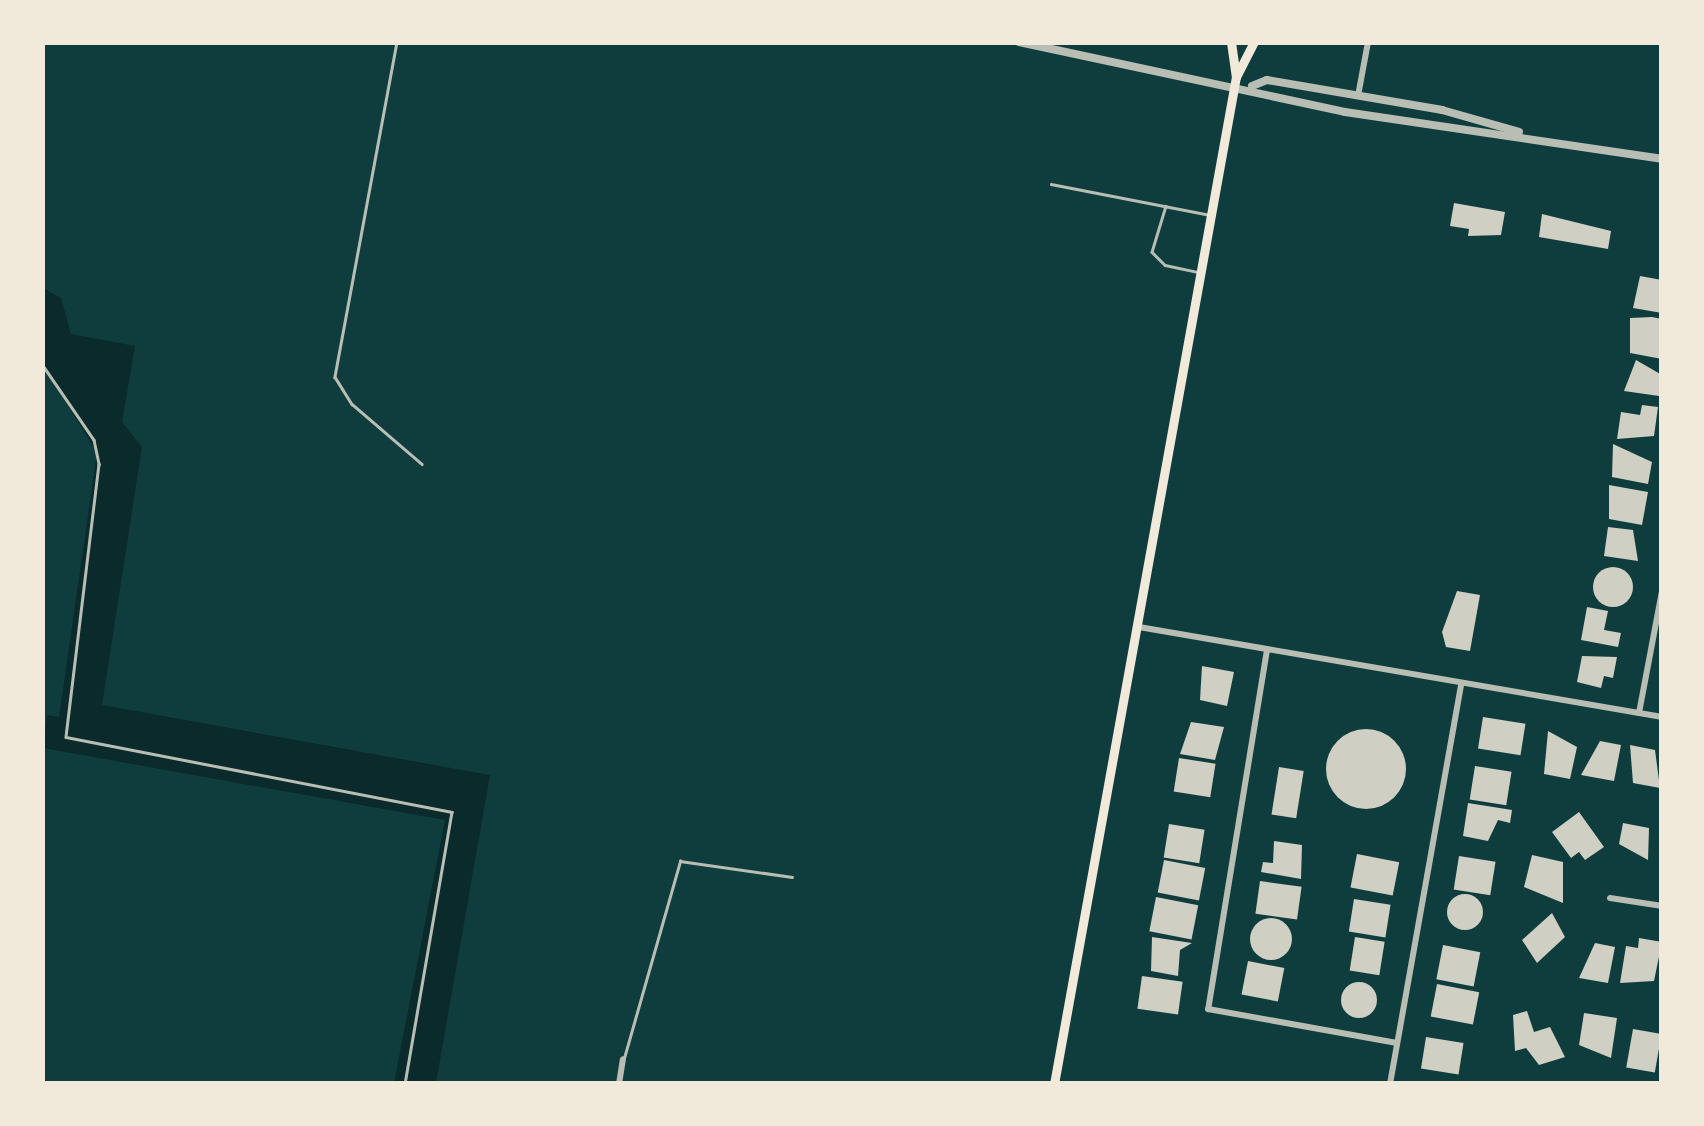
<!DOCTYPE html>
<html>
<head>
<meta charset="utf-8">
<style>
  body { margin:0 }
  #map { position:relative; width:1704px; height:1126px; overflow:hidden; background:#0f3d3e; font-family:Raleway,sans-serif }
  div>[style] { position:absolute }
  .water>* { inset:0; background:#0a2a2b }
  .building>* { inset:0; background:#cfcfc3; transform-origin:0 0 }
  .round { border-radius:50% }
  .service>* { height:2.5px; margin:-1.25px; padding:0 1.25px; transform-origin:1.25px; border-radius:1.25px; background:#b8beb3 }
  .minor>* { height:6px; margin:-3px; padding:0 3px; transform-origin:3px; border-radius:3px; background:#b8beb3 }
  .tertiary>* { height:8px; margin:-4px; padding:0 4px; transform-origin:4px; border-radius:4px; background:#b8beb3 }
  .secondary>* { height:9px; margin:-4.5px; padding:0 4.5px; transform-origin:4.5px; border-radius:4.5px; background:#f1e9da }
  span { translate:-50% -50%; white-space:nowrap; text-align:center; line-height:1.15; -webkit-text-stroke:8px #f1e9da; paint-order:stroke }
  .frame { position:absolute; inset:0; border:45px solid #f1e9da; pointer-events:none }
</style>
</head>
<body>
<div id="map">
  <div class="water">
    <i style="clip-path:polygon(43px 288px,61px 298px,71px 334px,135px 346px,122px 422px,142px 447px,102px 705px,490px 775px,436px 1083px,394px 1083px,445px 820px,43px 748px,47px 715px,59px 717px,97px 453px,43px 365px)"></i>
  </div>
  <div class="building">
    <i style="clip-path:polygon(1454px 203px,1505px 212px,1501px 235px,1468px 236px,1469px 229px,1450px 226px)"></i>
    <i style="clip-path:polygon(1542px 214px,1611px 231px,1608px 249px,1539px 237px)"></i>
    <i style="clip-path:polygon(1640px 276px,1662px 280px,1662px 313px,1633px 308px)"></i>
    <i style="clip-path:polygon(1652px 317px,1662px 319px,1662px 359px,1630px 353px,1630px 318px)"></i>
    <i style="clip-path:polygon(1636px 360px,1662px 375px,1659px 396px,1624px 391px)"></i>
    <i style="clip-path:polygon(1642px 405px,1658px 407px,1654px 436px,1617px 439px,1621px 412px,1640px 415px)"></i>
    <i style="clip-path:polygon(1613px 444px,1652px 462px,1648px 484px,1612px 477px)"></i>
    <i style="clip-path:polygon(1609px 485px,1648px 492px,1642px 525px,1609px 519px)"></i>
    <i style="clip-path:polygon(1608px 527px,1633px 530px,1638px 561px,1604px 556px)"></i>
    <i class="round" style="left:1593px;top:567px;width:40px;height:40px"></i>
    <i style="clip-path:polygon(1457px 591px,1480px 595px,1470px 651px,1446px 647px,1442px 632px)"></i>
    <i style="clip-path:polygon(1587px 607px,1608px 611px,1604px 630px,1621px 633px,1618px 647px,1581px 640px)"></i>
    <i style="clip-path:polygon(1582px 656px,1617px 657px,1613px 678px,1604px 676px,1601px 688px,1577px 682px)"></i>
    <i style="clip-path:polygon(1202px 666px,1234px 672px,1227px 706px,1200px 700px)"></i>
    <i style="left:1483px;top:717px;width:43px;height:32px;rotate:9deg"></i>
    <i style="clip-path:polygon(1191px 722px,1224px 727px,1215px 760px,1180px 754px)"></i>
    <i class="round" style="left:1326px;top:729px;width:80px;height:80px"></i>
    <i style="clip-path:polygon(1548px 731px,1577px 747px,1570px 779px,1544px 774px)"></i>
    <i style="clip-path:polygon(1600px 741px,1621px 745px,1614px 781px,1581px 775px)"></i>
    <i style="clip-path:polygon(1630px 745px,1655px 750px,1660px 788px,1633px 783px)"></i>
    <i style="left:1179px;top:758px;width:37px;height:34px;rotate:9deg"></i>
    <i style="left:1475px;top:766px;width:37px;height:34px;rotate:9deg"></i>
    <i style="left:1279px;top:767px;width:25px;height:48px;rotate:9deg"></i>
    <i style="clip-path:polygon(1468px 803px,1512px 810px,1510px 823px,1498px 820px,1488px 841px,1463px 836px)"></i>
    <i style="clip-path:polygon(1579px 812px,1604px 847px,1585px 860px,1579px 852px,1571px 858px,1552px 832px)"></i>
    <i style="clip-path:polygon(1623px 823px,1649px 828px,1648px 860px,1619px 844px)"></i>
    <i style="left:1169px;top:824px;width:36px;height:34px;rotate:9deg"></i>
    <i style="clip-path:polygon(1274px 841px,1302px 845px,1301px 879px,1261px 872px,1263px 862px,1273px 863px)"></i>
    <i style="left:1357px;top:854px;width:43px;height:34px;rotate:11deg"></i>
    <i style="clip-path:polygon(1532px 855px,1563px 862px,1563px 903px,1524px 887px)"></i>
    <i style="left:1459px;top:856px;width:37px;height:34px;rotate:9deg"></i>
    <i style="left:1164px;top:860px;width:42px;height:33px;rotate:11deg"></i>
    <i style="left:1260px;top:881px;width:42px;height:33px;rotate:8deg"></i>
    <i class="round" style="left:1447px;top:894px;width:36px;height:36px"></i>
    <i style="left:1156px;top:897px;width:43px;height:35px;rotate:11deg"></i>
    <i style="left:1354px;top:899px;width:37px;height:33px;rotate:9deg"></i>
    <i style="clip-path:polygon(1552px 913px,1565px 937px,1537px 963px,1522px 940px)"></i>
    <i class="round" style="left:1250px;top:918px;width:42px;height:42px"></i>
    <i style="clip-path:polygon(1152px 937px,1192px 943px,1180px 950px,1178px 976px,1151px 971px)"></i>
    <i style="left:1355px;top:937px;width:30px;height:34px;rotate:9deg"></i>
    <i style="clip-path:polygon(1639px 938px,1662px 942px,1654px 981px,1620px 983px,1626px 946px,1638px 948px)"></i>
    <i style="clip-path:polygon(1595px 943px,1615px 947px,1608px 983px,1579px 978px)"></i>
    <i style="left:1443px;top:945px;width:38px;height:35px;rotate:11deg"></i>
    <i style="left:1248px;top:961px;width:37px;height:34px;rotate:11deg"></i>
    <i style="left:1142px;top:976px;width:41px;height:33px;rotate:8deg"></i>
    <i class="round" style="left:1341px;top:982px;width:36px;height:36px"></i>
    <i style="left:1437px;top:984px;width:43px;height:33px;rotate:11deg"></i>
    <i style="clip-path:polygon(1527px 1011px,1534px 1032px,1550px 1027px,1565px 1057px,1539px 1065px,1526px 1048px,1515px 1051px,1513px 1015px)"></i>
    <i style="clip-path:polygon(1584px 1013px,1617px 1018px,1611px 1058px,1579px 1045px)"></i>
    <i style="left:1633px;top:1029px;width:29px;height:39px;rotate:10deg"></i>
    <i style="left:1426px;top:1037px;width:38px;height:32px;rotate:9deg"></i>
  </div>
  <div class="service">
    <i style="left:397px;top:42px;width:341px;rotate:100.5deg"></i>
    <i style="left:335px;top:377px;width:32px;rotate:58deg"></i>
    <i style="left:352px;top:404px;width:92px;rotate:40.6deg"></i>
    <i style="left:1051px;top:184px;width:158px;rotate:11deg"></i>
    <i style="left:1166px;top:206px;width:48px;rotate:106.9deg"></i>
    <i style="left:1152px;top:252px;width:18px;rotate:45deg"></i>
    <i style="left:1165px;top:265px;width:35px;rotate:12deg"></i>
    <i style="left:42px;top:364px;width:92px;rotate:55.6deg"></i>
    <i style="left:94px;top:440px;width:25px;rotate:78deg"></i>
    <i style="left:99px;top:464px;width:275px;rotate:96.9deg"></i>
    <i style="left:66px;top:737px;width:393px;rotate:11deg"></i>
    <i style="left:452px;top:812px;width:276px;rotate:99.8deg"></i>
    <i style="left:624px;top:1058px;width:205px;rotate:-74.1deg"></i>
    <i style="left:680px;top:861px;width:113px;rotate:8.1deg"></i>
  </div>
  <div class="minor">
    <i style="left:1358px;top:96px;width:55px;rotate:-79.5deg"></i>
    <i style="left:1139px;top:627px;width:531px;rotate:9.76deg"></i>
    <i style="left:1267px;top:650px;width:364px;rotate:99.3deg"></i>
    <i style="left:1208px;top:1009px;width:192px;rotate:10.2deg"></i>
    <i style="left:1639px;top:713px;width:124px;rotate:-79.3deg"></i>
    <i style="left:1610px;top:898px;width:53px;rotate:8.7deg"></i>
    <i style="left:619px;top:1084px;width:25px;rotate:-81deg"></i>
    <i style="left:1390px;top:1084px;width:405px;rotate:-79.9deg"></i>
  </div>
  <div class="tertiary">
    <i style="left:1019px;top:42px;width:333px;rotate:12.1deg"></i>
    <i style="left:1345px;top:112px;width:320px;rotate:8.4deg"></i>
    <i style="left:1252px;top:86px;width:16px;rotate:-22deg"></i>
    <i style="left:1267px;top:80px;width:178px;rotate:9.7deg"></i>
    <i style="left:1442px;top:110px;width:80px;rotate:15.9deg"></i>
  </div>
  <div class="secondary">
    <i style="left:1231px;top:42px;width:35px;rotate:82deg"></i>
    <i style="left:1054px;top:1084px;width:1023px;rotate:-79.76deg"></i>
    <i style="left:1236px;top:77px;width:39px;rotate:-63deg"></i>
  </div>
  <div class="frame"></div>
</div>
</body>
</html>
